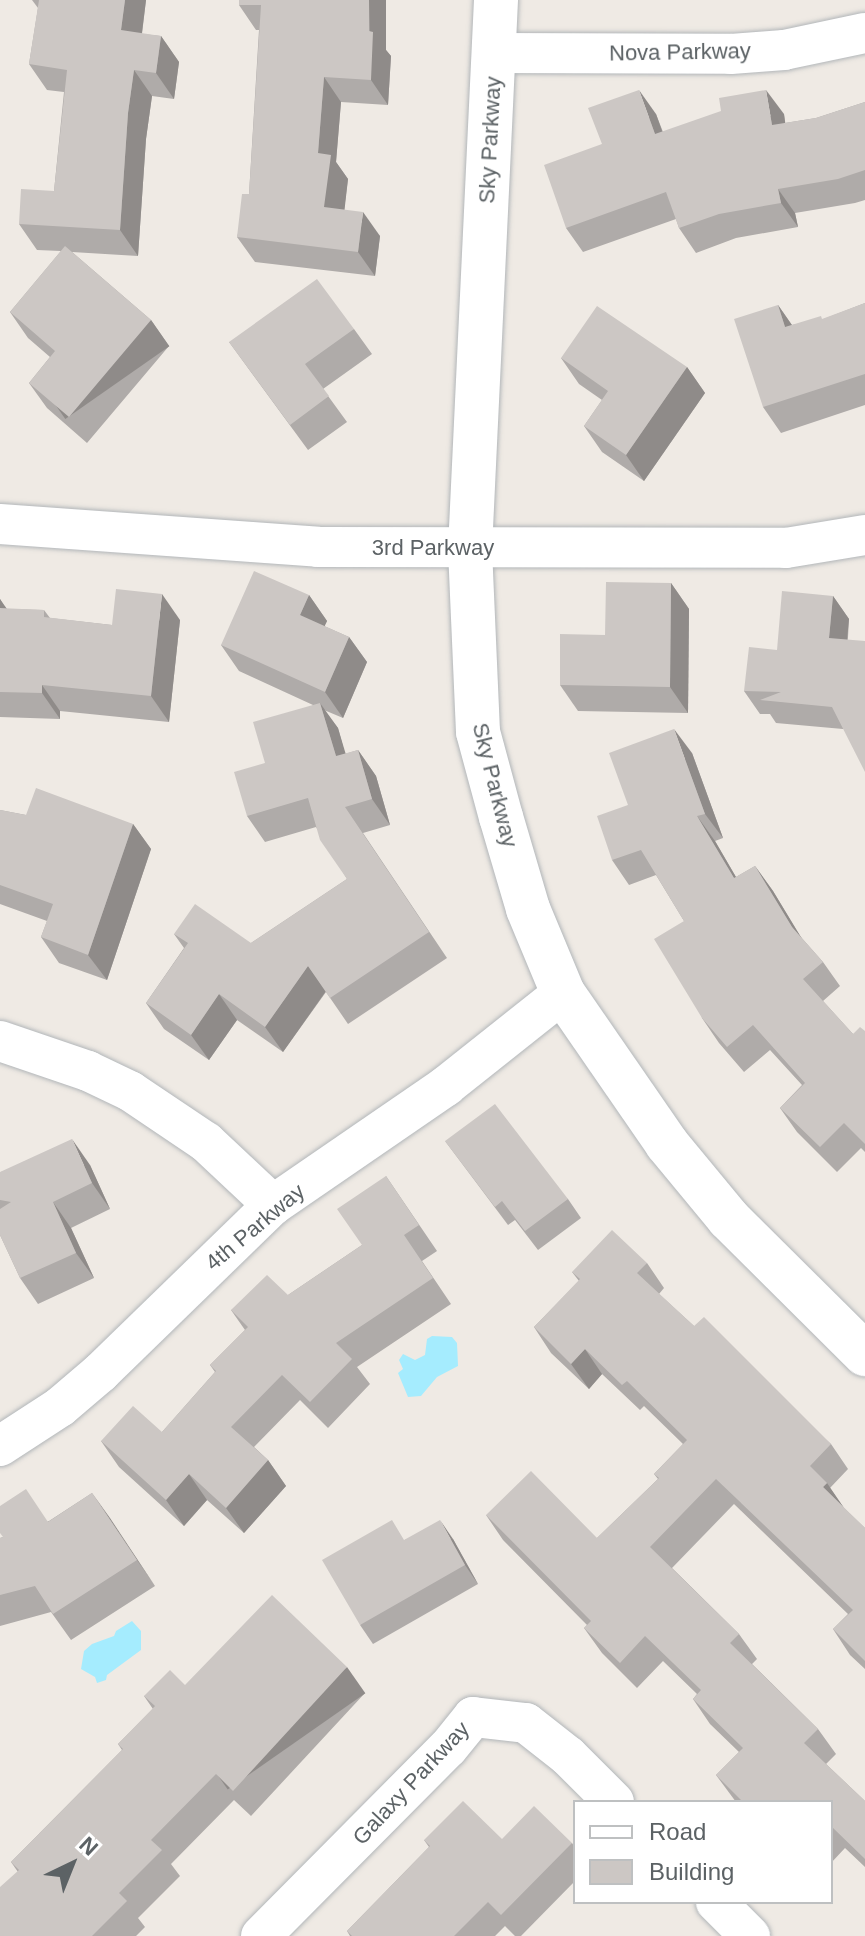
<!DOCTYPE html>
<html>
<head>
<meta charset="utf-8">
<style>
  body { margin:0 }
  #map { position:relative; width:865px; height:1936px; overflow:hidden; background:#efeae4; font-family:Arial,sans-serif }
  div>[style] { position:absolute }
  .water>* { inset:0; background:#a5ecfe }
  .roads { filter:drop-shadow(0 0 2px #b2b6b9) drop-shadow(0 0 2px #b2b6b9) }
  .minor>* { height:40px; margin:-20px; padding:0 20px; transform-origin:20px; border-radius:20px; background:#fff }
  .tertiary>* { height:44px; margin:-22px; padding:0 22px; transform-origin:22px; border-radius:22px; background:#fff }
  .wall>* { inset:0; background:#afaba9 }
  .shaded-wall>* { inset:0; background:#8f8b89; transform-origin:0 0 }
  .building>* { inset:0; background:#ccc7c4 }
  span { translate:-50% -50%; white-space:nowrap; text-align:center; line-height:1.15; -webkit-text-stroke:6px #fff; paint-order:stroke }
  .street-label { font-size:22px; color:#5c6265 }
  .legend { position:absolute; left:573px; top:1800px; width:260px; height:104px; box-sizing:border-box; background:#fff; border:2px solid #bec0c1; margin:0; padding:10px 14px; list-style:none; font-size:24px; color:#5c6265 }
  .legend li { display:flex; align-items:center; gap:16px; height:40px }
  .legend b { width:40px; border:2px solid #bec0c1 }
  .north { position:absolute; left:32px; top:1824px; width:80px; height:80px; -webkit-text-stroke:6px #fff; paint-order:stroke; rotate:43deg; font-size:22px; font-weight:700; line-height:32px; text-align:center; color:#5c6265 }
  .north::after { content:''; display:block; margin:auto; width:28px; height:36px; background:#5c6265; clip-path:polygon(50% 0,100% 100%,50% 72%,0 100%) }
</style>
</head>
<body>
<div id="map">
  <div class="water">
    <i style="clip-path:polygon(432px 1336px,452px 1337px,457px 1343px,458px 1366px,437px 1377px,421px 1396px,408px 1397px,398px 1373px,403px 1369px,399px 1360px,403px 1354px,415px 1360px,425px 1355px,427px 1339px)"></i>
    <i style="clip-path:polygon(132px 1621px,141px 1631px,141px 1650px,107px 1675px,106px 1680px,97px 1683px,95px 1677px,81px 1669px,84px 1651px,92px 1644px,114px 1636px,116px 1631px)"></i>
  </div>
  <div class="roads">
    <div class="minor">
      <i style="left:493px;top:53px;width:238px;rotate:0.2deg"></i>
      <i style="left:731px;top:54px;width:53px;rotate:-4.3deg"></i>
      <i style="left:784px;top:50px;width:83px;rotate:-11.9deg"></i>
      <i style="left:0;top:524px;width:319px;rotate:4.1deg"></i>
      <i style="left:318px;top:547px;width:468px;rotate:0.1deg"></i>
      <i style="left:786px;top:548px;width:80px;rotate:-9.3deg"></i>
      <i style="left:0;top:1041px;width:93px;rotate:18.8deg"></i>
      <i style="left:88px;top:1071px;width:47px;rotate:25.5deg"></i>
      <i style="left:130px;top:1091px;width:92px;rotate:33.9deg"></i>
      <i style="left:206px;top:1142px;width:92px;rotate:43.2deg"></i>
      <i style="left:0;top:1446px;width:72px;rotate:-33deg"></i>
      <i style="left:60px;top:1407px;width:54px;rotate:-40.5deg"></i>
      <i style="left:101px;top:1372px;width:240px;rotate:-44.2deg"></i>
      <i style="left:273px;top:1205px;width:210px;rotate:-34.5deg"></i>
      <i style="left:446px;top:1086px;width:149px;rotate:-38.5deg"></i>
      <i style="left:716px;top:1902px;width:48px;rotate:45deg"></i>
      <i style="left:261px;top:1936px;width:265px;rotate:-45.2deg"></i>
      <i style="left:448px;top:1748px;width:40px;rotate:-51deg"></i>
      <i style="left:473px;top:1717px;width:53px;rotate:6.5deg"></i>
      <i style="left:526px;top:1723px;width:53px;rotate:38.2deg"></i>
      <i style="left:568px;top:1756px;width:65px;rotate:45deg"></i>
    </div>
    <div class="tertiary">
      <i style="left:496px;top:0;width:550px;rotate:92.71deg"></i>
      <i style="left:470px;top:549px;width:183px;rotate:87.5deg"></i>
      <i style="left:478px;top:732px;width:88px;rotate:74.9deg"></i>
      <i style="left:501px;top:817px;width:96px;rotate:73.6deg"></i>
      <i style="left:528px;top:909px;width:91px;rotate:67.4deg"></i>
      <i style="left:563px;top:993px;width:183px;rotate:55.4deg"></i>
      <i style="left:667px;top:1144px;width:97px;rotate:50.4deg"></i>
      <i style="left:729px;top:1219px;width:192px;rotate:44.8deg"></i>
    </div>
  </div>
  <div class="wall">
    <i style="clip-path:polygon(32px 0,146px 0,142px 34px,161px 36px,179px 62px,174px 99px,152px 96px,146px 139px,138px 256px,72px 252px,151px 320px,169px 346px,87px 443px,47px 408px,29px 383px,50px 357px,28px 338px,10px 312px,61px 251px,37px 250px,19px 224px,54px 191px,64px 92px,47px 90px,29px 64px,38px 8px)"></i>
    <i style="clip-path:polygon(239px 0,386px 0,386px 50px,391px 56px,388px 105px,341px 102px,336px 162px,348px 179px,344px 210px,380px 236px,375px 276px,255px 262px,237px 237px,249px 194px,259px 30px,256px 30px,239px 5px)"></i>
    <i style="clip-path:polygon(865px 102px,865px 200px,855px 203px,795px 213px,798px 227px,736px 238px,696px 253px,679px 228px,676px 219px,583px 252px,566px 228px,602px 144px,656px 114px,663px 132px,784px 114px,785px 123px,816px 118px)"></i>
    <i style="clip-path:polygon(865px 303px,865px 405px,781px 433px,763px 407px,778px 305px,792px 325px,824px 319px)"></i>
    <i style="clip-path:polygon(354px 329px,372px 354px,323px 389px,347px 422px,308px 450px,229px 342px)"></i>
    <i style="clip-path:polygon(561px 358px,687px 367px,705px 393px,644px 481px,602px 452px,584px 426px,602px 400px,579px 384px)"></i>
    <i style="clip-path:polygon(671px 583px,689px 609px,688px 713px,578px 711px,560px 685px,605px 635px)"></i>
    <i style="clip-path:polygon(309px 595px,327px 621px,324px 626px,349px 637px,367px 662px,343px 718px,324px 710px,338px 728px,345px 754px,358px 750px,376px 776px,390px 825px,363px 833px,447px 958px,348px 1024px,326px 992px,283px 1052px,237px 1020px,209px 1060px,164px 1029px,146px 1003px,184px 948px,174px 934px,251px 943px,347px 879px,316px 827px,265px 842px,247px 816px,265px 763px,313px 705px,239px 671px,221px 645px)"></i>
    <i style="clip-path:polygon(833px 596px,849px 619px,843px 729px,776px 723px,770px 714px,760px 714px,744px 691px,777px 650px)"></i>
    <i style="clip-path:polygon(0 599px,6px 609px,44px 610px,50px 618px,112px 625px,180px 620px,169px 722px,60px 711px,60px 719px,0 717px)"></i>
    <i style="clip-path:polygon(692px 753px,723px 838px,715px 841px,736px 877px,755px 866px,773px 891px,800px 936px,823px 962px,840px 986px,823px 1001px,853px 1034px,865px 1031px,865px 1152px,861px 1148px,837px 1172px,797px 1132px,780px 1108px,802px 1085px,770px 1050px,744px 1072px,719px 1043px,702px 1018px,684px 921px,656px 875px,629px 885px,612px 860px,628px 805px)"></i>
    <i style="clip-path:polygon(0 810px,26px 815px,133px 824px,151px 849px,107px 980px,59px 963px,41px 937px,47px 921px,0 904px)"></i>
    <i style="clip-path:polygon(445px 1141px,568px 1199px,581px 1218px,538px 1250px,515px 1220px,508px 1225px)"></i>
    <i style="clip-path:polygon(90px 1165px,110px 1209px,71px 1228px,94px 1278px,38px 1304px,20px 1278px,0 1235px,0 1172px)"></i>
    <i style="clip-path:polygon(386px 1176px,437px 1251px,422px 1261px,451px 1304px,357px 1367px,370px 1384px,328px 1428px,300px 1400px,254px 1447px,268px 1460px,286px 1486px,244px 1533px,207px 1500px,184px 1526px,119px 1467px,101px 1441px,162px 1432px,215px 1372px,210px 1365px,245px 1330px,231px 1310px,288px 1295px,362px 1245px)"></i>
    <i style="clip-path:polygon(647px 1263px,664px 1288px,659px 1294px,694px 1326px,831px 1444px,848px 1469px,830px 1488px,844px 1508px,865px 1528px,865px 1669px,850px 1655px,833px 1629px,848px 1614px,734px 1504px,672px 1568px,739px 1634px,757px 1659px,752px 1664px,818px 1729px,836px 1754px,826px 1764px,865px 1801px,865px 1867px,845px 1848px,831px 1863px,831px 1802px,736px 1802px,716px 1775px,739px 1752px,710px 1724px,693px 1699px,697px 1694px,663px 1661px,637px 1688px,602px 1653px,584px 1628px,587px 1625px,503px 1540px,486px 1515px,597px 1538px,658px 1479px,654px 1474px,683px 1444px,644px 1406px,640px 1410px,602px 1374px,589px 1389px,551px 1353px,534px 1327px,579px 1281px,572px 1272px)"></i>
    <i style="clip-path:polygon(92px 1493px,155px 1586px,71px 1640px,51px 1612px,0 1626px,0 1538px,49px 1521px)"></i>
    <i style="clip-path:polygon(406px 1539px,453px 1539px,478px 1584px,373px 1644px,360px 1625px)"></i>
    <i style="clip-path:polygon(185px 1685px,365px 1693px,251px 1816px,234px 1800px,171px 1864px,180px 1876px,138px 1918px,145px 1927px,136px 1936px,0 1936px,18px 1872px,11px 1862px,122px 1750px,118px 1744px,153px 1709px,144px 1696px)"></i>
    <i style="clip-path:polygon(502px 1839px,572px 1843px,575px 1847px,575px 1881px,521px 1936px,515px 1936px,505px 1926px,495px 1936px,350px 1936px,347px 1931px,429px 1847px,424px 1840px)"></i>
  </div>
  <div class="shaded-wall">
    <i style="clip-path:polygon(125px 0,146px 0,139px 56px,121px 30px)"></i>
    <i style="clip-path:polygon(369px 0,386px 0,386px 50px,391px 56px,388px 105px,371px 80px)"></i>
    <i style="clip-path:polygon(161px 36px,179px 62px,174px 99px,156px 73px)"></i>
    <i style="clip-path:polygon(134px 70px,152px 96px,146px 139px,138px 256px,120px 230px,128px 113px)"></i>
    <i style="clip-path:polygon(324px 77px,341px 102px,336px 162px,348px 179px,342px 232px,324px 207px,318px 153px)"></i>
    <i style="clip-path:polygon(639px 90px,656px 114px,672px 159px,655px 134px)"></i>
    <i style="clip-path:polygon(766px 90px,784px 114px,789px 150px,772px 125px)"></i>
    <i style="clip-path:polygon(778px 189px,795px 213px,798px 227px,781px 203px)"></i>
    <i style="clip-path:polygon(363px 212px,380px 236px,375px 276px,358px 252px)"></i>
    <i style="clip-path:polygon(778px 305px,796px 331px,785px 327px)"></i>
    <i style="left:151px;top:320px;width:32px;height:127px;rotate:55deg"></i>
    <i style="clip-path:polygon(687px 367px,705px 393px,644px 481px,626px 455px)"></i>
    <i style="clip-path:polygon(671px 583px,689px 609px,688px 713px,670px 687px)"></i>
    <i style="clip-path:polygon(162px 594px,180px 620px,169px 722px,151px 696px)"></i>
    <i style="clip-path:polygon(309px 595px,327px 621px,318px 641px,300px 615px)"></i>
    <i style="clip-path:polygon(833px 596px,849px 619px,845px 661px,829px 638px)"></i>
    <i style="clip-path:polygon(0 599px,9px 612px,0 622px)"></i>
    <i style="clip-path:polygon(349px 637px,367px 662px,343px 718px,325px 692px)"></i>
    <i style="clip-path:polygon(42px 685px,60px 711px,60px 719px,42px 693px)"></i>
    <i style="clip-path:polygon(320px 703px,338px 728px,354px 782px,336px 756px)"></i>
    <i style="clip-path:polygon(674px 729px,692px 753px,723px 838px,705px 814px)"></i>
    <i style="clip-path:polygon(358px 750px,376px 776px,390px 825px,372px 799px)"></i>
    <i style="clip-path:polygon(697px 816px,715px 841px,751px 903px,734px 878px)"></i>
    <i style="clip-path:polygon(133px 824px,151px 849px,107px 980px,88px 955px)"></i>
    <i style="clip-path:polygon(755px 866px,773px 891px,810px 952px,792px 927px)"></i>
    <i style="clip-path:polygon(308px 966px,326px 991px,283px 1052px,265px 1027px)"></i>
    <i style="clip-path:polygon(219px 994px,237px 1020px,209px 1060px,191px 1035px)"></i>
    <i style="clip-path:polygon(72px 1139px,90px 1165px,110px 1209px,92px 1183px)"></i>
    <i style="clip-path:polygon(53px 1202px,71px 1228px,94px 1278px,76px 1253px)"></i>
    <i style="clip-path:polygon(585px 1349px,602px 1374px,589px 1389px,571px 1364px)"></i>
    <i style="clip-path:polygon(268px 1460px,286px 1486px,244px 1533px,226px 1508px)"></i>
    <i style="clip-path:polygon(189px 1474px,207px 1500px,184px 1526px,166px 1500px)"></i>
    <i style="clip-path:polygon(827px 1483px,844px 1508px,823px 1487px)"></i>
    <i style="clip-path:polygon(92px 1493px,110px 1518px,155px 1586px,137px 1560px)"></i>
    <i style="clip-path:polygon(440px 1520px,453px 1539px,478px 1584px,465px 1565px)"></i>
    <i style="left:347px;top:1667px;width:32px;height:168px;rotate:55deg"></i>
  </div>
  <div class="building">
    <i style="clip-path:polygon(39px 0,125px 0,121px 30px,161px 36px,156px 73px,134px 70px,128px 113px,120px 230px,19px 224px,21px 189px,54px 191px,67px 70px,29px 64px)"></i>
    <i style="clip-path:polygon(239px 0,369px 0,369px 31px,373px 32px,371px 80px,324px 77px,318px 153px,331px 155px,324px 207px,363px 212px,358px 252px,237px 237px,242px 194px,249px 194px,261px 5px,239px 5px)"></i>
    <i style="clip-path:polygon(639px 90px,655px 134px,721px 111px,719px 98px,766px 90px,772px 125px,816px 118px,865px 102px,865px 170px,838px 179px,778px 189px,781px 203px,719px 214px,679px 228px,666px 192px,566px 228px,544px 165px,602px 144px,588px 108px)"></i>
    <i style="clip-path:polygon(65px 246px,151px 320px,69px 417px,29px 383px,55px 351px,10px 312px)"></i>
    <i style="clip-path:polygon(317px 279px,354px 329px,305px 364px,329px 396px,290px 425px,229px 342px)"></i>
    <i style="clip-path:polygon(865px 303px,865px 374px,763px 407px,734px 319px,778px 305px,785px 327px,821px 316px,822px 319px)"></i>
    <i style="clip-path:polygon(597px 306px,687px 367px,626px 455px,584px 426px,608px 391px,561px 358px)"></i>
    <i style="clip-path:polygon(254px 571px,309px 595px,300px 615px,349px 637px,325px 692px,221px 645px)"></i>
    <i style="clip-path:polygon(606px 582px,671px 583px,670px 687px,560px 685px,560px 634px,605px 635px)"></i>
    <i style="clip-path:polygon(116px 589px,162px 594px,151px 696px,42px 685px,42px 693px,0 692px,0 608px,44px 610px,44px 617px,112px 625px)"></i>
    <i style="clip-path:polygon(782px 591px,833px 596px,829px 638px,865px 641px,865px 772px,832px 707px,760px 700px,781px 692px,744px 691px,749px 647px,777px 650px)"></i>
    <i style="clip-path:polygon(320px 703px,336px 756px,358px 750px,372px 799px,345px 807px,429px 932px,330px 998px,308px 966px,265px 1027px,219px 994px,191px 1035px,146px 1003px,188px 943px,174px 934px,195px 904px,251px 943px,347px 879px,320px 840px,308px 798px,247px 816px,234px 772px,265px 763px,253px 722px)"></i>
    <i style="clip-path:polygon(674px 729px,705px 814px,697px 816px,734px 878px,755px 866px,792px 927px,823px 962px,803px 979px,853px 1034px,860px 1027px,865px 1031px,865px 1144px,844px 1123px,820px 1147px,780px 1108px,805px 1083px,753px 1025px,727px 1047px,702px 1018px,654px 939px,684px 921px,641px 850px,612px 860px,597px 816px,628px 805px,609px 753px)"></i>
    <i style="clip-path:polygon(36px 788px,133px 824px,88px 955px,41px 937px,53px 904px,0 885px,0 810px,26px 815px)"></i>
    <i style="clip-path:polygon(495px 1104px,568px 1199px,525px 1231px,502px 1201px,495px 1207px,445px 1141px)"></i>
    <i style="clip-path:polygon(72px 1139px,92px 1183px,53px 1202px,76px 1253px,20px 1278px,0 1235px,0 1209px,11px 1202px,0 1200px,0 1172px)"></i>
    <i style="clip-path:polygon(386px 1176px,419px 1225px,404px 1235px,433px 1278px,336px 1343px,352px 1359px,310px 1402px,282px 1375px,231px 1427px,268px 1460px,226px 1508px,189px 1474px,166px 1500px,101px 1441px,133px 1406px,162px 1432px,216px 1371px,210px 1365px,248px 1327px,231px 1310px,267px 1275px,288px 1295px,362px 1245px,337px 1209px)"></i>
    <i style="clip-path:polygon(612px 1230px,647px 1263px,637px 1273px,694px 1326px,704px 1317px,831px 1444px,810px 1466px,827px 1483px,823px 1487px,865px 1528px,865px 1661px,833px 1629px,853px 1610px,716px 1479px,650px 1547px,739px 1634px,730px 1643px,818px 1729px,804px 1743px,865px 1801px,865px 1859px,831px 1826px,831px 1802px,743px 1802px,716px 1775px,743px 1748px,693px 1699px,701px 1690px,645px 1636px,620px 1663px,584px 1628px,591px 1621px,486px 1515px,531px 1471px,597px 1538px,659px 1478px,654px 1474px,687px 1440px,627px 1381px,622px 1385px,585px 1349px,571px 1364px,534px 1327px,580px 1279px,572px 1272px)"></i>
    <i style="clip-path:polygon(26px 1489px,48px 1522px,92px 1493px,137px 1560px,53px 1614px,35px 1586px,0 1595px,0 1538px,3px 1537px,0 1533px,0 1506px)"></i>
    <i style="clip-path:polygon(392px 1520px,404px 1540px,440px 1520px,465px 1565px,360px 1625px,322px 1560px)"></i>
    <i style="clip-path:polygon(272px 1595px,347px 1667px,233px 1791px,216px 1774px,151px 1840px,162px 1850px,119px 1893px,127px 1901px,92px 1936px,0 1936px,0 1887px,19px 1870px,11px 1862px,123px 1749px,118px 1744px,155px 1706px,144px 1696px,170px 1670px,185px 1685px)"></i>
    <i style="clip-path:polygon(463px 1801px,502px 1839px,534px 1806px,572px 1843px,501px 1915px,488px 1902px,454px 1936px,352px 1936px,347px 1931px,430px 1846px,424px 1840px)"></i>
  </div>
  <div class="street-label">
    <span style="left:680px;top:52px;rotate:-1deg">Nova Parkway</span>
    <span style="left:490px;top:140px;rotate:-87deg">Sky Parkway</span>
    <span style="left:433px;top:548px">3rd Parkway</span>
    <span style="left:495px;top:785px;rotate:76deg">Sky Parkway</span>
    <span style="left:255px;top:1227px;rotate:-40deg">4th Parkway</span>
    <span style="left:411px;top:1783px;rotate:-47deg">Galaxy Parkway</span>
  </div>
  <ul class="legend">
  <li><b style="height:10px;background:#fff"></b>Road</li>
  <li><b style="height:22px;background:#ccc7c4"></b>Building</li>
  </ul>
  <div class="north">N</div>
</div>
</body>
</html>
